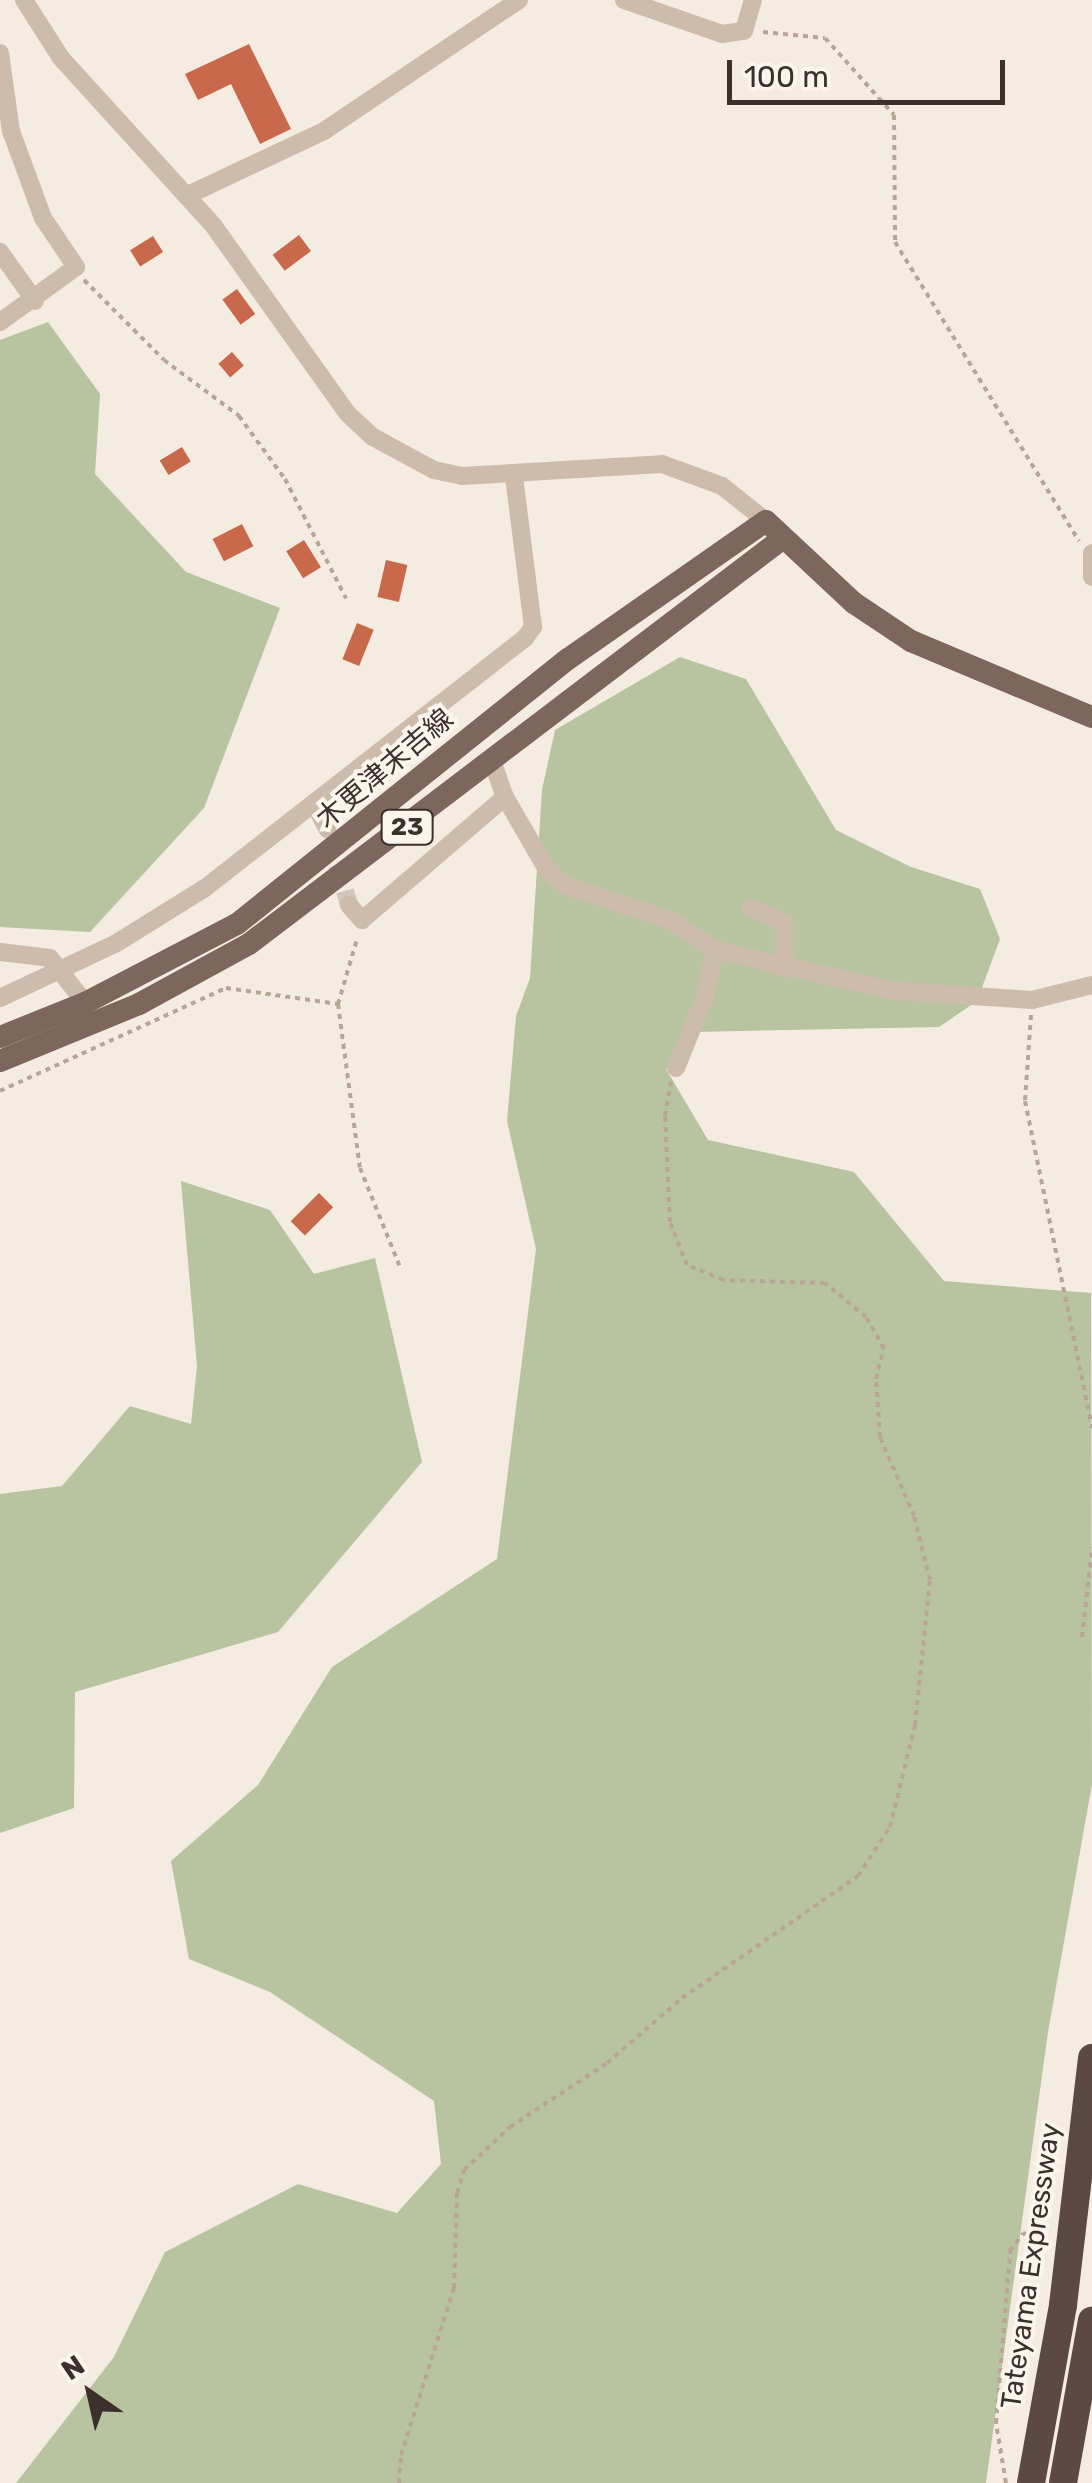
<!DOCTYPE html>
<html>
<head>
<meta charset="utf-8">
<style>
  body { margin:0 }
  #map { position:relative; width:1092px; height:2483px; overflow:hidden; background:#f4ebe1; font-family:Rubik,"Noto Sans JP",sans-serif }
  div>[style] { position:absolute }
  .green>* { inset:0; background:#b8c4a0 }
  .building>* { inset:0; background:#c8694b; transform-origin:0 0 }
  .minor-tunnel>* { height:18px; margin-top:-9px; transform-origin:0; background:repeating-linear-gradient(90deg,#cfc6bd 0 18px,transparent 0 27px) }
  .path>* { height:4px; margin-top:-2px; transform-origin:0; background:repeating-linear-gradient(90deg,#b9a596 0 5px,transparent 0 10px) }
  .minor>* { height:18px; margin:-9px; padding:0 9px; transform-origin:9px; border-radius:9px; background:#cdbbac }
  .major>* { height:22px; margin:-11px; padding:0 11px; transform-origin:11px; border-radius:11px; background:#7d675c }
  .highway>* { height:28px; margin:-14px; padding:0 14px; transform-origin:14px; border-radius:14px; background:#5c4a42 }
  span { translate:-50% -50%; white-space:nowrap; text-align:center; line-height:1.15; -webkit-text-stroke:8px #fbf5ee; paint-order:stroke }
  .shield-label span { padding:2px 8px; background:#fbf5ee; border:2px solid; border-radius:8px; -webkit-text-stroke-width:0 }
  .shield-label { font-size:25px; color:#3b302b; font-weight:700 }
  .street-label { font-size:28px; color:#3b302b }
  .north { position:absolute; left:40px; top:2343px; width:100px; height:100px; -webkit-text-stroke:8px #fbf5ee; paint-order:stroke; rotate:326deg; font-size:28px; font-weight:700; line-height:40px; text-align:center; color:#3b302b }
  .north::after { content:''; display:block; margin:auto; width:35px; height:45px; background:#3b302b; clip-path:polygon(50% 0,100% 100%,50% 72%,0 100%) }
  .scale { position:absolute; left:727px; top:60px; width:278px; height:45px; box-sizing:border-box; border:5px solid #3b302b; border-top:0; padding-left:12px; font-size:30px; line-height:35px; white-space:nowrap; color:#3b302b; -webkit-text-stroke:8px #fbf5ee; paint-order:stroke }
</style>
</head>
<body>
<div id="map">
  <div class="green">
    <i style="clip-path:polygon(48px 322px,100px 394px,95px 474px,186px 572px,280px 608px,204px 808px,90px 932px,0 927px,0 340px)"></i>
    <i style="clip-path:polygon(680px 657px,746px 679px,836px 830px,911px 867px,980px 889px,1000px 939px,977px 1001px,939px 1027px,692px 1032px,666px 1069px,708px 1140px,854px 1172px,944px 1281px,1091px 1293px,1092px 1784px,1048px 2032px,986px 2483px,16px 2483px,114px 2357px,165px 2252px,298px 2184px,397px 2213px,441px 2164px,434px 2101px,270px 1992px,189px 1959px,171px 1861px,258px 1785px,332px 1667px,497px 1559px,536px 1249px,507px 1121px,516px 1016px,530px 978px,542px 790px,555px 730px)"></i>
    <i style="clip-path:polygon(181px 1181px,270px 1210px,314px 1274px,375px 1258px,422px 1462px,278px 1632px,75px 1692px,74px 1808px,0 1833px,0 1494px,62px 1486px,130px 1406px,191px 1424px,197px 1366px)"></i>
  </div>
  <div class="building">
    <i style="clip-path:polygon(249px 44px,291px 129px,260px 144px,231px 84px,198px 100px,185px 74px)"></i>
    <i style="left:299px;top:235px;width:20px;height:33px;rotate:53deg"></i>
    <i style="left:153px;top:236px;width:19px;height:27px;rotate:58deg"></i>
    <i style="left:237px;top:289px;width:31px;height:18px;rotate:54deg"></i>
    <i style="left:232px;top:352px;width:18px;height:18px;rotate:49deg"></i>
    <i style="left:182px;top:447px;width:17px;height:26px;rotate:59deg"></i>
    <i style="left:242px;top:524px;width:25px;height:33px;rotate:63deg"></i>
    <i style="left:304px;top:540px;width:32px;height:21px;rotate:58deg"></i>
    <i style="left:386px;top:560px;width:22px;height:38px;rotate:13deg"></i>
    <i style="left:357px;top:623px;width:18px;height:39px;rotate:22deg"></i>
    <i style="left:319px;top:1193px;width:20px;height:40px;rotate:45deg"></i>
  </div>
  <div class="minor-tunnel">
    <i style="left:330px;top:839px;width:69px;rotate:73.9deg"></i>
  </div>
  <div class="path">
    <i style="left:763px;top:32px;width:62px;rotate:5.5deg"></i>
    <i style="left:825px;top:38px;width:103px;rotate:48.1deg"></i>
    <i style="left:894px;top:115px;width:127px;rotate:89.5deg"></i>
    <i style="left:895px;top:242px;width:351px;rotate:58.4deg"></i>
    <i style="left:84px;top:280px;width:113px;rotate:45deg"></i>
    <i style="left:164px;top:360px;width:94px;rotate:36.7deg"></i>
    <i style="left:239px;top:416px;width:78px;rotate:53.9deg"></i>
    <i style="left:285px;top:479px;width:134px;rotate:62.9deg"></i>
    <i style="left:338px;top:1004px;width:165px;rotate:82.4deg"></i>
    <i style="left:360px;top:1168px;width:107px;rotate:68deg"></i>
    <i style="left:1031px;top:1015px;width:86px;rotate:94deg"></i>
    <i style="left:1025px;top:1101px;width:334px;rotate:78.4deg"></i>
    <i style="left:0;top:1091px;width:248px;rotate:-24.5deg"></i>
    <i style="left:226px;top:988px;width:113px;rotate:8.1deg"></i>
    <i style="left:338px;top:1004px;width:68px;rotate:-73.7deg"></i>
    <i style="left:1082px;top:1637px;width:90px;rotate:-83.6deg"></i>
    <i style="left:399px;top:2483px;width:28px;rotate:-86deg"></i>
    <i style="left:401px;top:2455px;width:175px;rotate:-72.4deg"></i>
    <i style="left:454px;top:2288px;width:95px;rotate:-88.2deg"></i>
    <i style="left:457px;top:2193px;width:24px;rotate:-73deg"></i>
    <i style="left:464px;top:2170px;width:63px;rotate:-43.1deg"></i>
    <i style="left:510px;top:2127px;width:116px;rotate:-33.4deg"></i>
    <i style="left:607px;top:2063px;width:99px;rotate:-40.9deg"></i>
    <i style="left:682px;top:1998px;width:214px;rotate:-34.7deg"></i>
    <i style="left:858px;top:1876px;width:59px;rotate:-56.9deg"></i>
    <i style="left:890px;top:1827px;width:105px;rotate:-76.2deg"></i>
    <i style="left:915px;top:1725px;width:146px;rotate:-84.1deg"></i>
    <i style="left:930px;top:1580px;width:66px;rotate:-104deg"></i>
    <i style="left:914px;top:1516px;width:86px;rotate:-113.3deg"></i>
    <i style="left:880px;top:1437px;width:58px;rotate:-93.9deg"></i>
    <i style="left:876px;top:1379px;width:32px;rotate:-76deg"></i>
    <i style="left:884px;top:1348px;width:36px;rotate:-120deg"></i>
    <i style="left:866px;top:1317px;width:53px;rotate:-140.3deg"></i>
    <i style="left:825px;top:1283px;width:102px;rotate:-178.3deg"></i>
    <i style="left:723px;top:1280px;width:39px;rotate:-157deg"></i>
    <i style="left:687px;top:1265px;width:46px;rotate:-111.6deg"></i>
    <i style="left:670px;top:1222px;width:106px;rotate:-92.7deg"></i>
    <i style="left:665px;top:1116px;width:35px;rotate:-80deg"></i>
    <i style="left:1006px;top:2483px;width:61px;rotate:-99.5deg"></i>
    <i style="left:996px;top:2423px;width:173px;rotate:-85.3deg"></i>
    <i style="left:1010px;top:2251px;width:22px;rotate:-54deg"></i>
    <i style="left:1023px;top:2233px;width:23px;rotate:18deg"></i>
  </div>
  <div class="minor">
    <i style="left:24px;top:0;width:69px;rotate:57.5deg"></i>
    <i style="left:61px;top:58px;width:226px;rotate:47.7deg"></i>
    <i style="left:213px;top:225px;width:232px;rotate:54.5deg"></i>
    <i style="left:348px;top:414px;width:34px;rotate:43deg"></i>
    <i style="left:373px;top:437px;width:69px;rotate:28.4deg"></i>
    <i style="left:434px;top:470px;width:29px;rotate:12deg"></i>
    <i style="left:462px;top:476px;width:200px;rotate:-3.4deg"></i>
    <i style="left:662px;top:464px;width:64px;rotate:20.1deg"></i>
    <i style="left:722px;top:486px;width:56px;rotate:38.5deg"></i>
    <i style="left:624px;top:0;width:104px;rotate:19.1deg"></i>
    <i style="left:722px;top:34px;width:22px;rotate:-8deg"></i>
    <i style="left:744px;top:31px;width:32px;rotate:-74deg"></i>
    <i style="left:0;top:53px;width:79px;rotate:82deg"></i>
    <i style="left:11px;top:131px;width:93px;rotate:69.8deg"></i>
    <i style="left:43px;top:218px;width:59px;rotate:56deg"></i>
    <i style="left:76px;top:267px;width:94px;rotate:144.1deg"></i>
    <i style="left:186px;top:196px;width:153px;rotate:-25.2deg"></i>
    <i style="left:324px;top:131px;width:235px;rotate:-33.9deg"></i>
    <i style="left:0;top:252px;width:60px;rotate:54.5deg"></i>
    <i style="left:1092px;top:553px;width:24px;rotate:90deg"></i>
    <i style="left:492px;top:760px;width:39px;rotate:71deg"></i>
    <i style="left:316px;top:807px;width:25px;rotate:63deg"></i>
    <i style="left:349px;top:905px;width:20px;rotate:49deg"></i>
    <i style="left:362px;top:920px;width:189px;rotate:-40.7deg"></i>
    <i style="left:505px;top:797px;width:82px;rotate:60deg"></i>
    <i style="left:546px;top:868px;width:25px;rotate:43deg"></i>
    <i style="left:564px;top:885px;width:114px;rotate:18.4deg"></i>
    <i style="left:672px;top:921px;width:52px;rotate:34deg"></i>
    <i style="left:715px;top:950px;width:186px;rotate:12.8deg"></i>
    <i style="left:896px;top:991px;width:136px;rotate:3.8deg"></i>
    <i style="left:1032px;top:1000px;width:62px;rotate:-14deg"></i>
    <i style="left:751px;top:908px;width:36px;rotate:23deg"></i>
    <i style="left:784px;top:922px;width:47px;rotate:90deg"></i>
    <i style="left:0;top:952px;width:50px;rotate:6.8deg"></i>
    <i style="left:50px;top:958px;width:57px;rotate:52.1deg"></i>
    <i style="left:0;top:998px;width:127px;rotate:-25.2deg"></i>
    <i style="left:115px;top:944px;width:106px;rotate:-31.9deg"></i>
    <i style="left:205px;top:888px;width:406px;rotate:-38deg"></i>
    <i style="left:525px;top:638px;width:14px;rotate:-54deg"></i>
    <i style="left:533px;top:627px;width:152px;rotate:-97.2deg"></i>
    <i style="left:676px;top:1068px;width:74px;rotate:-67.9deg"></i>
    <i style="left:704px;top:999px;width:50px;rotate:-77.3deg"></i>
  </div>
  <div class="major">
    <i style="left:0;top:1037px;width:92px;rotate:-21.8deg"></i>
    <i style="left:85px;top:1003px;width:171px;rotate:-27.5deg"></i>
    <i style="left:237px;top:924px;width:424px;rotate:-38.7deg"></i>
    <i style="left:568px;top:659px;width:241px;rotate:-34.9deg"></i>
    <i style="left:766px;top:521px;width:120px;rotate:43deg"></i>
    <i style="left:854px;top:603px;width:69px;rotate:33.7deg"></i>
    <i style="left:911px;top:641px;width:196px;rotate:22.8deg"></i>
    <i style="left:0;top:1061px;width:150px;rotate:-22.3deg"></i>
    <i style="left:139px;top:1004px;width:125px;rotate:-28.6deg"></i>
    <i style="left:249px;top:944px;width:669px;rotate:-37.23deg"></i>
  </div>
  <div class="highway">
    <i style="left:1031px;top:2483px;width:181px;rotate:-79.8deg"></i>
    <i style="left:1063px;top:2305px;width:249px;rotate:-83.3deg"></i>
    <i style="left:1063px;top:2483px;width:165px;rotate:-79.9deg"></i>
  </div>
  <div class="shield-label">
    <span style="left:407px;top:827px">23</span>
  </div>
  <div class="street-label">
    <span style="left:385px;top:769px;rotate:-40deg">木更津末吉線</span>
    <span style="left:1031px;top:2266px;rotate:-82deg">Tateyama Expressway</span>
  </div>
  <div class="north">N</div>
  <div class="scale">100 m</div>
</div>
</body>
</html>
